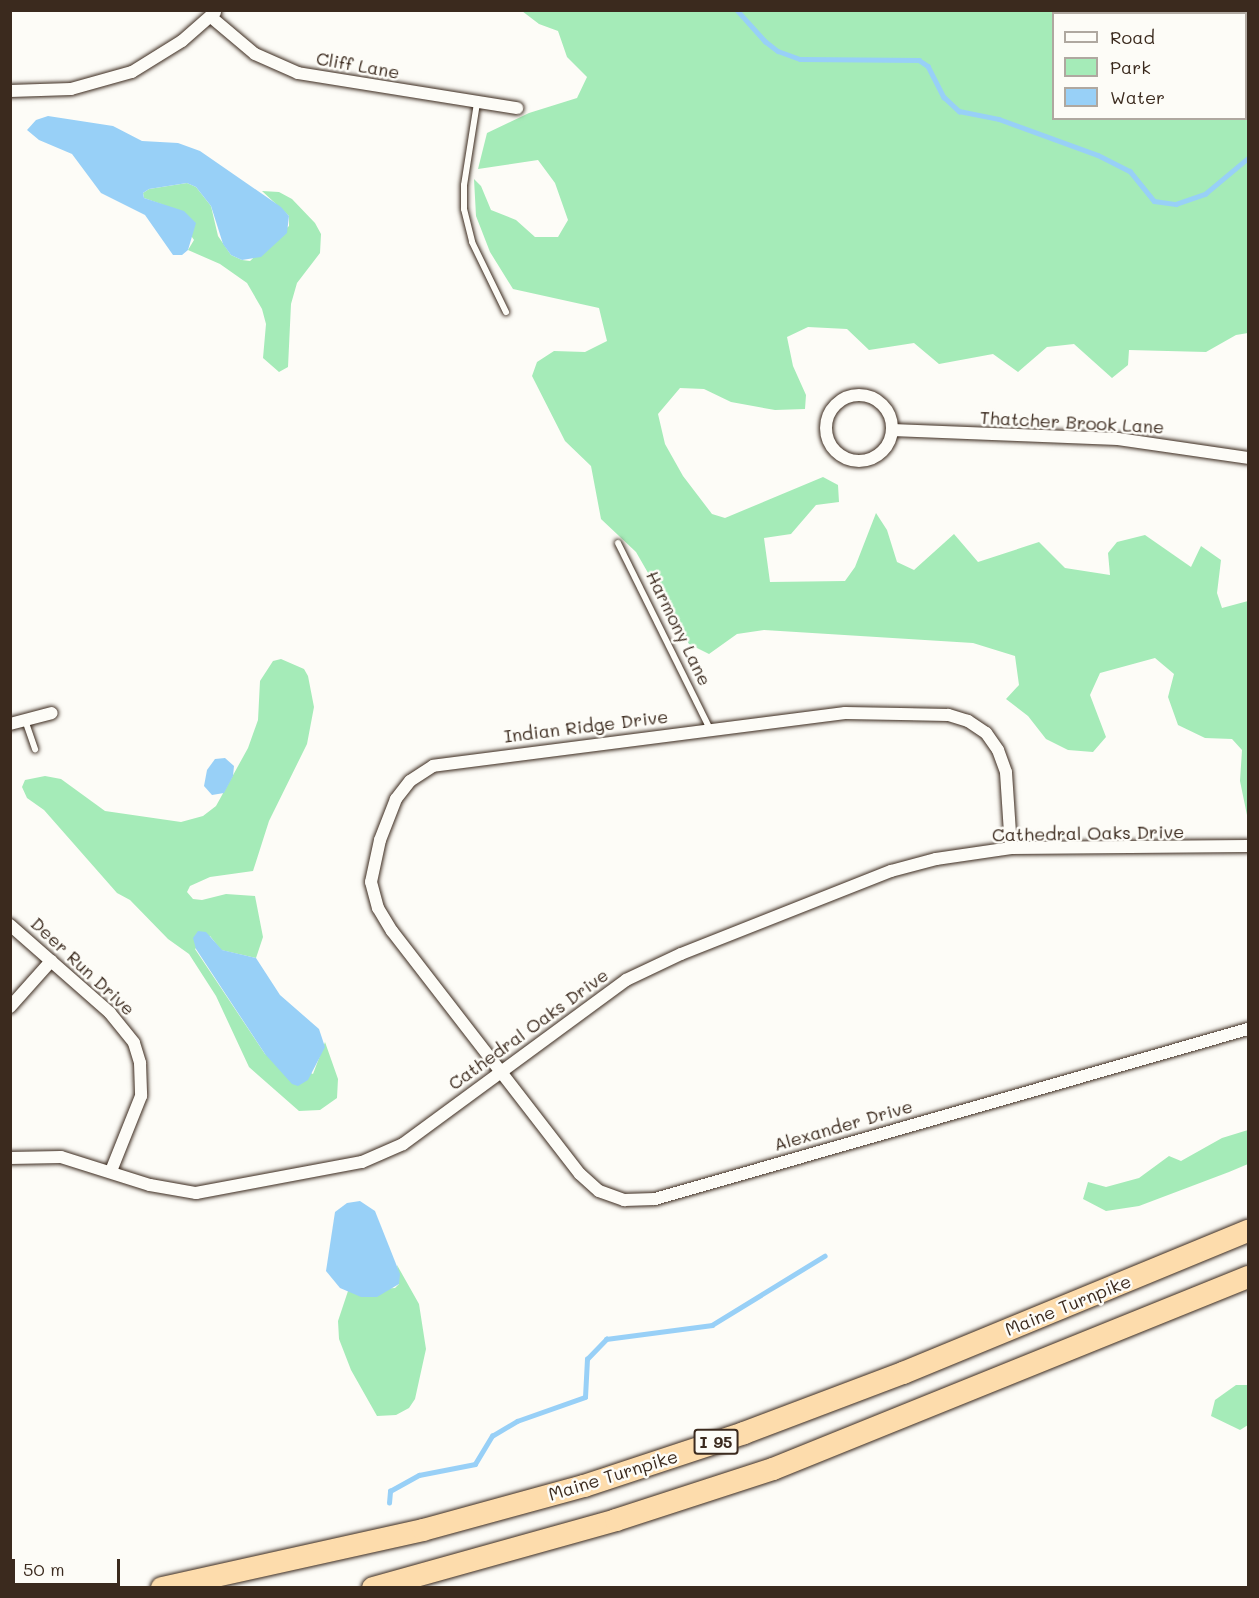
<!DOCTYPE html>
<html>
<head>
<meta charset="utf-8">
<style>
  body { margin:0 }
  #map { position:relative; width:1259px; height:1598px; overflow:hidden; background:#fdfcf7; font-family:Mali,sans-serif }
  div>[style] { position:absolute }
  .green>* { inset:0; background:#a5ebb8 }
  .water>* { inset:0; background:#98d0f7 }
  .stream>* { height:4.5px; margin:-2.25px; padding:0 2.25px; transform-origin:2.25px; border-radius:2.25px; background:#98d0f7 }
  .roads { filter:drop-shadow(0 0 2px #3b2a1e) drop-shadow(0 0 2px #3b2a1e) }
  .lane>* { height:6px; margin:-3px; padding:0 3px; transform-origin:3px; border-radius:3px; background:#fdfcf7 }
  .street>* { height:12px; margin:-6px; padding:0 6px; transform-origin:6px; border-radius:6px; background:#fdfcf7 }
  .street>.ring { margin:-6px; padding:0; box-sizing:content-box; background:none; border:12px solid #fdfcf7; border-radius:50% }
  .highway>* { height:22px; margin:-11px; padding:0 11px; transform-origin:11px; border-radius:11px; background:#fddcac }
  span { translate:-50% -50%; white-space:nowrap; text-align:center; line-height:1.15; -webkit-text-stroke:5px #fdfcf7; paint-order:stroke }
  .shield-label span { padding:2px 4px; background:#fdfcf7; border:2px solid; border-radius:4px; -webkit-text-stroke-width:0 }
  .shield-label { font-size:16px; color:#3b2a1e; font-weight:700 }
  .street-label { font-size:18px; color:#3b2a1e }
  .frame { position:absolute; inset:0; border:12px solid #3b2a1e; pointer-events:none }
  .legend { position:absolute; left:1052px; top:12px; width:195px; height:108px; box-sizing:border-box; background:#fdfcf7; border:2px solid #afa8a0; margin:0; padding:8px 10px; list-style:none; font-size:18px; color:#3b2a1e }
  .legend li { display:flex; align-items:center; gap:12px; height:30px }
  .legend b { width:30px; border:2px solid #afa8a0 }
  .scale { position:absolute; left:12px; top:1559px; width:108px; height:27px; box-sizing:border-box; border:3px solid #3b2a1e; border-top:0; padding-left:8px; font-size:18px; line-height:21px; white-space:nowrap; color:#3b2a1e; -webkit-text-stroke:4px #fdfcf7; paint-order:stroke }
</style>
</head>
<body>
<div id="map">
  <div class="green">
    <i style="clip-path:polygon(evenodd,522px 11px,1248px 11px,1248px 333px,1236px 335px,1206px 352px,1129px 350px,1128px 365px,1112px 378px,1074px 344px,1047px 347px,1018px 372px,993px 354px,939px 364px,914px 343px,869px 350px,847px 329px,808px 327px,787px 337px,793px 366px,806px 395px,805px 409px,775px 410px,731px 402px,704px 389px,680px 388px,658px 414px,665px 444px,683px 476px,712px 514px,725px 518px,823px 477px,838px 485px,839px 502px,816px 505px,791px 534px,764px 538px,770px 582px,845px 581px,855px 567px,876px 513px,887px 530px,897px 562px,914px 570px,954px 534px,978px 562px,1039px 542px,1065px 568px,1110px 575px,1108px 553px,1117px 542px,1145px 535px,1191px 567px,1201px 546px,1221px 560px,1217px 593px,1222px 608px,1248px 601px,1248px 820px,1240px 781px,1242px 750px,1232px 739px,1205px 738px,1178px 725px,1168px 697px,1174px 674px,1155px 658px,1100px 673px,1090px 695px,1106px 737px,1093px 752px,1068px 750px,1046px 739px,1028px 716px,1006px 699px,1019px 685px,1015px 656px,973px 643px,764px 630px,737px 634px,709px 654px,689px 644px,636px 552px,601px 519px,591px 466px,565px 441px,532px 376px,537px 362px,554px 351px,585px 352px,607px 341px,599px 308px,513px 289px,490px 252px,476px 216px,474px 179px,481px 186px,491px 210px,516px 220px,535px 237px,558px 237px,568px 220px,555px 183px,538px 160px,478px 169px,487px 133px,529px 113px,577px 98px,587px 77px,567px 57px,558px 31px,539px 24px,522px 11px,1054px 14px,1246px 14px,1246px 118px,1054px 118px,1054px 14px)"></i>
    <i style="clip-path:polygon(187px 183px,196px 187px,211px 206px,218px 236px,231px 255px,242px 260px,250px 261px,289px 226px,289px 216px,262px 191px,279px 192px,292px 199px,315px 223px,321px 234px,320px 253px,297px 283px,291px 304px,288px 367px,279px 372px,263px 358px,266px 324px,262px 309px,247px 283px,220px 264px,188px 250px,194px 240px,172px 208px,144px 198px,143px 193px,149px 189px)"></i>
    <i style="clip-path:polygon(281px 659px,304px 669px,308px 676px,314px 707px,307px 744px,269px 821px,253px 871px,210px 877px,190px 886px,187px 892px,193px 899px,202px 900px,226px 894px,255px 896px,263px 937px,256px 958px,221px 950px,210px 936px,195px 949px,265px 1054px,313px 1074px,325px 1042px,338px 1079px,337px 1098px,320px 1110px,299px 1111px,249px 1067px,216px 996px,189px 954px,168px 939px,130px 900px,117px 893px,44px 810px,27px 798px,22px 787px,25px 780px,45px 776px,61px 779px,105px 811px,181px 822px,203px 816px,216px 806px,248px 748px,258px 720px,260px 681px,273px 661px)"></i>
    <i style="clip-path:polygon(1248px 1130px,1248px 1164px,1229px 1172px,1139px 1206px,1106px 1211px,1083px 1199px,1088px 1182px,1106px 1187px,1139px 1178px,1169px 1156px,1181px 1161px,1222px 1138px)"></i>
    <i style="clip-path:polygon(397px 1265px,419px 1304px,426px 1349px,415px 1399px,409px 1408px,396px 1415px,377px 1416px,351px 1370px,339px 1339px,338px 1321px,348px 1291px,395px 1288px,399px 1284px)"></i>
    <i style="clip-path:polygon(1236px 1385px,1248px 1385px,1248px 1425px,1240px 1430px,1211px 1416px,1215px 1400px)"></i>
  </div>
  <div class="water">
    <i style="clip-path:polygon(48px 116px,113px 126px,142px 141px,178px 143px,200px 151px,281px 207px,289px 216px,287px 233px,261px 257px,242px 260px,231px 255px,223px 244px,211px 206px,196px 187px,187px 183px,149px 189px,143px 193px,144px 198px,184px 211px,196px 223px,188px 250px,182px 255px,173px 255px,145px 215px,101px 193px,72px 154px,39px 140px,27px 130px,36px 120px)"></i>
    <i style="clip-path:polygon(225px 758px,234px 766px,233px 776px,224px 793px,212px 795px,204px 786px,207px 770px,215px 759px)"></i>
    <i style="clip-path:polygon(198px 931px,206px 932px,222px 950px,256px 958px,280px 995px,319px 1029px,325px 1047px,308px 1080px,298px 1086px,292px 1084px,265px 1054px,196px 949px,193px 938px)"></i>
    <i style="clip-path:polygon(360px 1201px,375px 1211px,400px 1274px,399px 1284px,377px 1297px,361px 1297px,340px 1288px,326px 1271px,335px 1212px,347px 1203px)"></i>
  </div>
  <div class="stream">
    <i style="left:737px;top:10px;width:42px;rotate:47.9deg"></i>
    <i style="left:765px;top:41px;width:16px;rotate:38deg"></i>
    <i style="left:778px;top:51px;width:23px;rotate:20deg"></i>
    <i style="left:800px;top:59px;width:119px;rotate:0.5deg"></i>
    <i style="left:919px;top:60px;width:11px;rotate:34deg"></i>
    <i style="left:928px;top:66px;width:35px;rotate:63deg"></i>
    <i style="left:944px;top:97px;width:21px;rotate:43deg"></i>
    <i style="left:959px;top:111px;width:41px;rotate:11.3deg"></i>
    <i style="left:999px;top:119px;width:105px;rotate:20deg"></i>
    <i style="left:1098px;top:155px;width:36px;rotate:27deg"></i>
    <i style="left:1130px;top:171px;width:38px;rotate:51deg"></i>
    <i style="left:1154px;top:201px;width:22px;rotate:8deg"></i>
    <i style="left:1176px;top:204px;width:31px;rotate:-19deg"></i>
    <i style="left:1205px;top:194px;width:56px;rotate:-39.9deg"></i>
    <i style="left:389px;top:1503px;width:12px;rotate:-85deg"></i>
    <i style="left:390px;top:1491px;width:33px;rotate:-29deg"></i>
    <i style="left:419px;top:1475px;width:57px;rotate:-11.1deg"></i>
    <i style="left:475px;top:1464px;width:33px;rotate:-59deg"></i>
    <i style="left:492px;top:1436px;width:29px;rotate:-31deg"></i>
    <i style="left:517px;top:1421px;width:72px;rotate:-19.4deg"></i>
    <i style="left:585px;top:1397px;width:38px;rotate:-87deg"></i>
    <i style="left:587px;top:1359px;width:28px;rotate:-46deg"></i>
    <i style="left:606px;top:1339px;width:107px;rotate:-7.5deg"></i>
    <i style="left:712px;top:1325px;width:132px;rotate:-31.6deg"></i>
  </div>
  <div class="roads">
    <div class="lane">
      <i style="left:477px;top:103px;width:83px;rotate:99deg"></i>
      <i style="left:464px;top:185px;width:24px;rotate:90deg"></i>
      <i style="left:464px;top:209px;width:34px;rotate:76deg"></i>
      <i style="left:472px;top:242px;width:78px;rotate:64.1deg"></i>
      <i style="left:618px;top:543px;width:208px;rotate:63.7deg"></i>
      <i style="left:25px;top:720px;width:31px;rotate:71deg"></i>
    </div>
    <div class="street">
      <i style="left:211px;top:17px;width:57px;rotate:40.1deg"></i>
      <i style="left:255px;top:54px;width:47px;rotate:23.8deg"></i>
      <i style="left:298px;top:73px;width:222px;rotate:9.1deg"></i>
      <i style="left:10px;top:91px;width:61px;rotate:-1.9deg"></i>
      <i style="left:71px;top:89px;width:63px;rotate:-15.6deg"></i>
      <i style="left:132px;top:72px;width:59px;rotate:-31.8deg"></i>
      <i style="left:182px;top:41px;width:44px;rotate:-41.3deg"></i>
      <i class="ring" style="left:826px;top:395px;width:54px;height:54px"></i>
      <i style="left:892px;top:430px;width:226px;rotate:2.3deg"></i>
      <i style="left:1118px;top:439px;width:131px;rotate:8.3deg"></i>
      <i style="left:10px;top:724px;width:43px;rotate:-14.7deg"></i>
      <i style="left:1011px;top:848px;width:76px;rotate:-93.8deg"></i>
      <i style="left:1006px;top:772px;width:23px;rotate:-110deg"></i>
      <i style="left:998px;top:750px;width:21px;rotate:-125deg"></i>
      <i style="left:986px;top:733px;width:22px;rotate:-146deg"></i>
      <i style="left:968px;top:721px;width:21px;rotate:-163deg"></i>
      <i style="left:948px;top:715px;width:103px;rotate:-178.9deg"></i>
      <i style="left:845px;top:713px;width:415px;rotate:172.7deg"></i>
      <i style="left:433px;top:766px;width:27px;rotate:147deg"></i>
      <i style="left:410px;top:781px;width:23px;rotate:128deg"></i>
      <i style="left:396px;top:799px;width:44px;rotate:111.3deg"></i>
      <i style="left:380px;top:840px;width:43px;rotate:102.1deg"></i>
      <i style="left:371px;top:882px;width:27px;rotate:75deg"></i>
      <i style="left:378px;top:908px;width:27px;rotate:59deg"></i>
      <i style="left:392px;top:931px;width:307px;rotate:52.3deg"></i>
      <i style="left:580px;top:1174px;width:25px;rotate:42deg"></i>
      <i style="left:599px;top:1191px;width:27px;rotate:20deg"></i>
      <i style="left:624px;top:1200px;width:31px;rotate:-2deg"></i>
      <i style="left:655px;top:1199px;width:617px;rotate:-16deg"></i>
      <i style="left:10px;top:925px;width:133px;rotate:41.3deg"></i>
      <i style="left:110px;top:1013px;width:38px;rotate:51deg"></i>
      <i style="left:134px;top:1043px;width:21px;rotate:73deg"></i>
      <i style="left:140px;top:1063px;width:33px;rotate:88deg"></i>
      <i style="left:141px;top:1096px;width:81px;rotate:111.8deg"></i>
      <i style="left:10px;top:1007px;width:62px;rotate:-48.3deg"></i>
      <i style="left:10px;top:1158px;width:51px;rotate:-1.1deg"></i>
      <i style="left:61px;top:1157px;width:93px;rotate:17.5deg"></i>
      <i style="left:150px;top:1185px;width:47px;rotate:9.9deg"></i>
      <i style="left:196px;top:1193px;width:169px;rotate:-10.6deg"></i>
      <i style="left:362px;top:1162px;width:45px;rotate:-23.7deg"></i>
      <i style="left:403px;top:1144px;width:277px;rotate:-36.3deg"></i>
      <i style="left:626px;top:980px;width:61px;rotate:-25.3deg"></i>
      <i style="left:681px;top:954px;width:226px;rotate:-21.6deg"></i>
      <i style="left:891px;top:871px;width:47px;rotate:-14.9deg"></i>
      <i style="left:936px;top:859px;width:76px;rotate:-8.3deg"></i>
      <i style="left:1011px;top:848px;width:237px;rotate:-0.5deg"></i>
    </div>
    <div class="highway">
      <i style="left:162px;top:1588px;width:267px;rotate:-12.5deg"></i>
      <i style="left:423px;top:1530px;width:167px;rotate:-15.3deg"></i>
      <i style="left:584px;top:1486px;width:169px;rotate:-18.3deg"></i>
      <i style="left:744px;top:1433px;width:170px;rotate:-20.7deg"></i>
      <i style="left:903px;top:1373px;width:373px;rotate:-22.4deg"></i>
      <i style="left:373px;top:1588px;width:252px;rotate:-15.6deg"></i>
      <i style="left:616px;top:1520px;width:165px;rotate:-18deg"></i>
      <i style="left:773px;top:1469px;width:512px;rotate:-22.01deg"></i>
    </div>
  </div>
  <div class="shield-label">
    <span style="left:716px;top:1442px">I 95</span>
  </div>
  <div class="street-label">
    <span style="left:358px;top:65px;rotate:10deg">Cliff Lane</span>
    <span style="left:1072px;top:422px;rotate:3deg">Thatcher Brook Lane</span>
    <span style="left:679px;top:628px;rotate:64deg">Harmony Lane</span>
    <span style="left:586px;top:726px;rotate:-7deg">Indian Ridge Drive</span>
    <span style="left:1088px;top:833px;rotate:-1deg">Cathedral Oaks Drive</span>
    <span style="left:83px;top:966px;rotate:43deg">Deer Run Drive</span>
    <span style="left:528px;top:1029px;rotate:-36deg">Cathedral Oaks Drive</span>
    <span style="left:843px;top:1125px;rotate:-16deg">Alexander Drive</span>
    <span style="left:1068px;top:1305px;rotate:-22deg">Maine Turnpike</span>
    <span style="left:613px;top:1475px;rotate:-17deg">Maine Turnpike</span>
  </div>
  <div class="frame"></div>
  <ul class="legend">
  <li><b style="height:8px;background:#fdfcf7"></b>Road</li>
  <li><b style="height:16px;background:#a5ebb8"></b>Park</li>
  <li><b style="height:16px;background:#98d0f7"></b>Water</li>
  </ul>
  <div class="scale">50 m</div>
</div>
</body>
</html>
